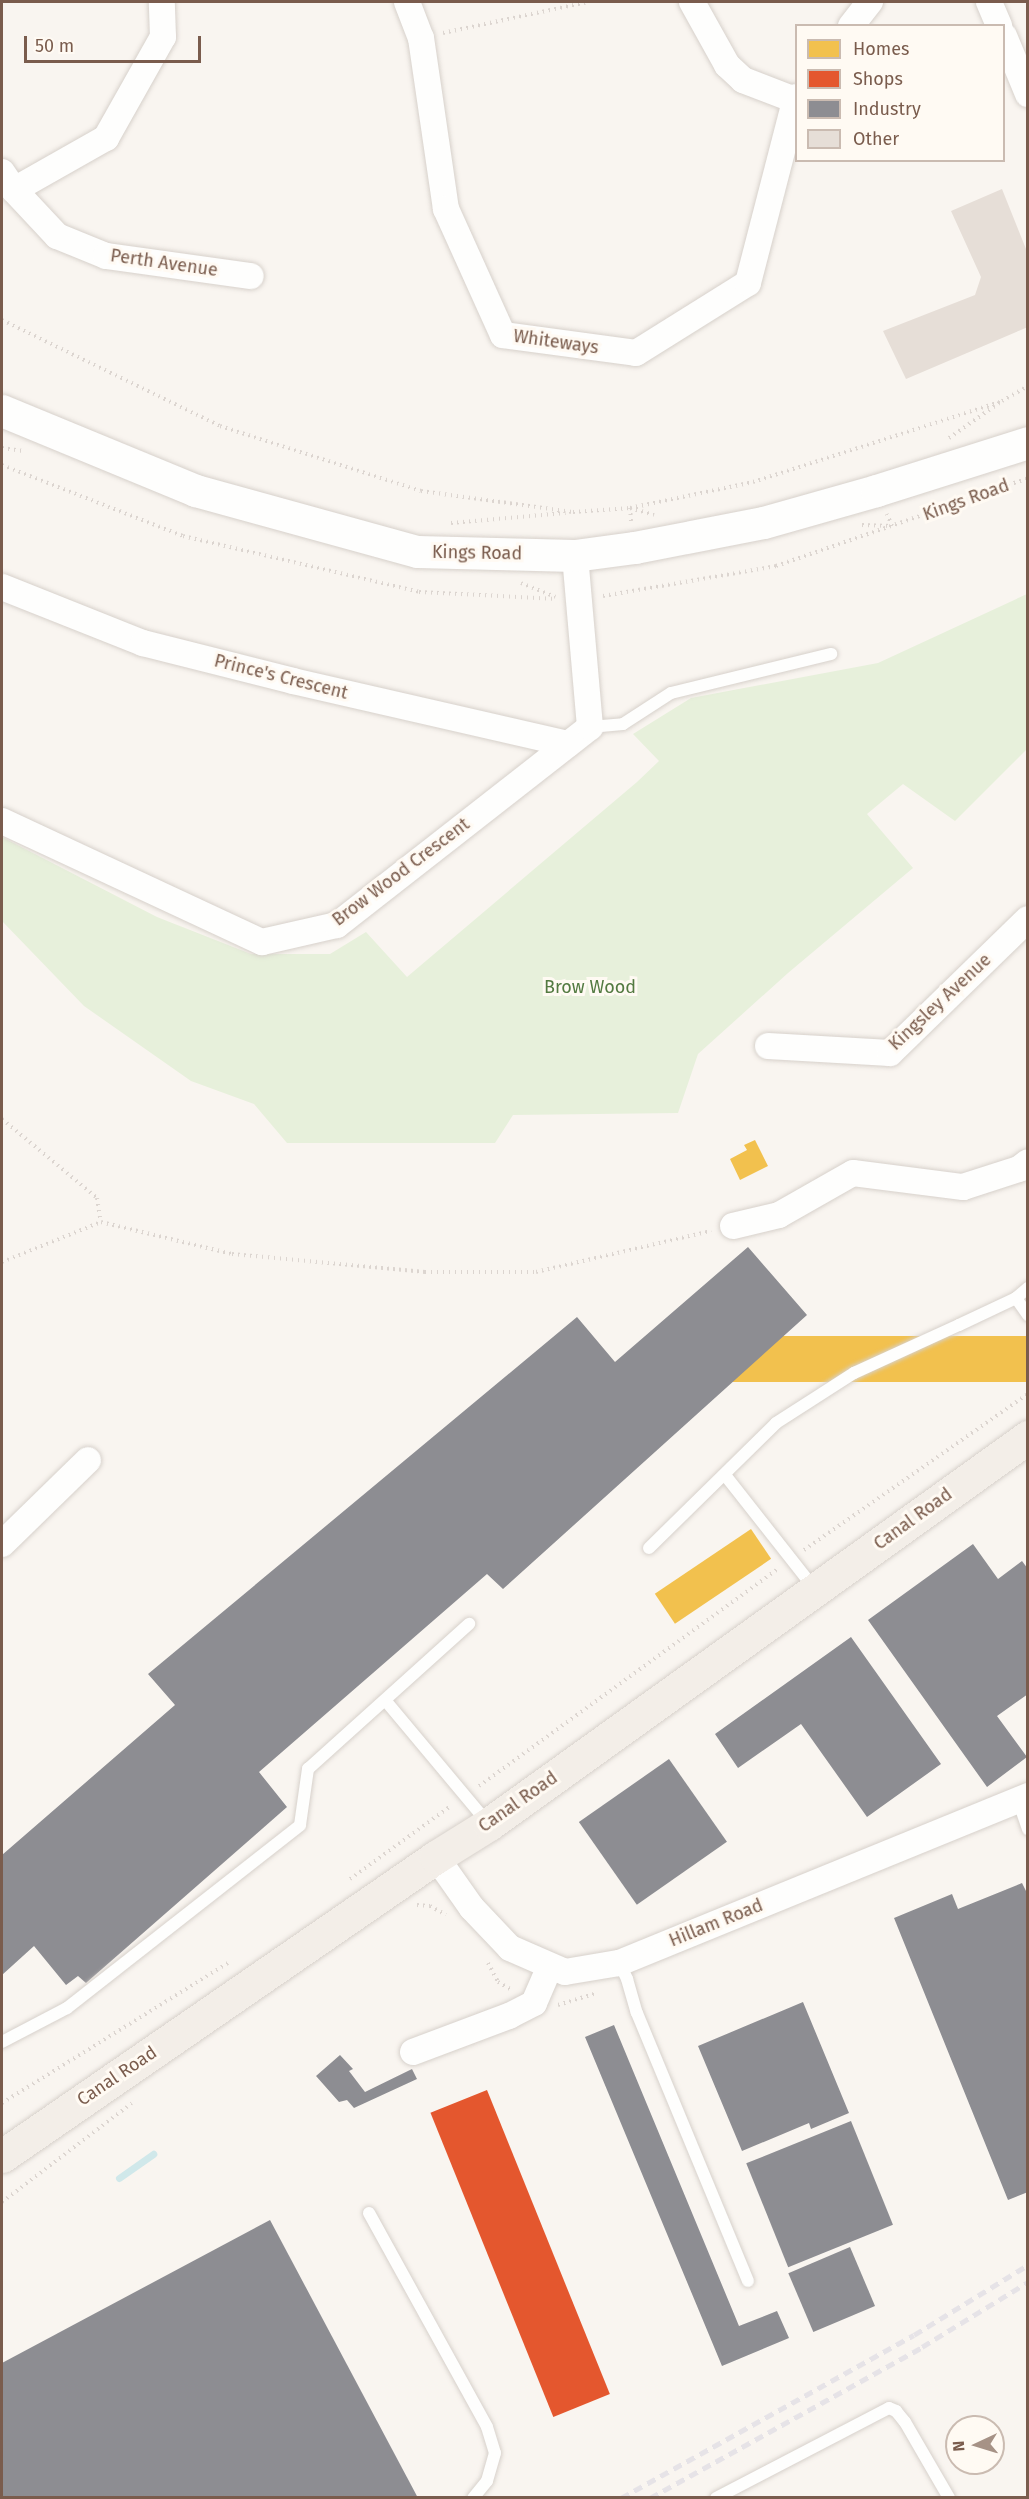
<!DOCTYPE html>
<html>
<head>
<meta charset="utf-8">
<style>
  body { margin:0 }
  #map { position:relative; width:1029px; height:2499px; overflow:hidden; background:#f9f5f0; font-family:"Fira Sans",sans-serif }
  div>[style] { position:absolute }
  .green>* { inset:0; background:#e7f0db }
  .homes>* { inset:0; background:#f2c14e; transform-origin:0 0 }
  .shops>* { inset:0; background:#e4572e; transform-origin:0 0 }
  .industry>* { inset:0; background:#8d8d92; transform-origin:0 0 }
  .stream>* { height:7px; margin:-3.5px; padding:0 3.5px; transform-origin:3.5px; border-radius:3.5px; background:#d0e8ea }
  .building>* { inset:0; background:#e6ded7 }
  .path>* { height:4px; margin-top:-2px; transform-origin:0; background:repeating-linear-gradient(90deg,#dcd5d0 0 1.5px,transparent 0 6px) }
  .roads { filter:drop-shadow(0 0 2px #d7d1cb) drop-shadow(0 0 2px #d7d1cb) }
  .service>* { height:12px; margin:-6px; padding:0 6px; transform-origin:6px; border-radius:6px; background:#fefefd }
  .minor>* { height:26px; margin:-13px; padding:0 13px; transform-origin:13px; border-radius:13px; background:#fefefd }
  .tertiary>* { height:32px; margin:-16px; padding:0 16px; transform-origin:16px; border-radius:16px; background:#fefefd }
  .primary>* { height:33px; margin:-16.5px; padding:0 16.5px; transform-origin:16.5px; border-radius:16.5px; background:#f3eee8 }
  .rail>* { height:4.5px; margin-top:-2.25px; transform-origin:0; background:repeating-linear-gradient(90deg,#e6e3e7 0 9px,transparent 0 15px) }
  span { translate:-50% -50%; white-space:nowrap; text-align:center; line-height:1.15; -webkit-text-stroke:6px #fffaf3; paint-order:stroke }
  .street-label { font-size:18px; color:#7a5c4d }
  .park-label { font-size:18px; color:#537a41 }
  .frame { position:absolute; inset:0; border:3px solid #7a5c4d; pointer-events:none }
  .legend { position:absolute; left:795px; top:24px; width:210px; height:138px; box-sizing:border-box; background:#fffaf3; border:2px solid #cabbb1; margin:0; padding:8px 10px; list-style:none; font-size:18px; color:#7a5c4d }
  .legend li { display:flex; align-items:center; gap:12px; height:30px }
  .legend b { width:30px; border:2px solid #cabbb1 }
  .north { position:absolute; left:945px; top:2415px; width:60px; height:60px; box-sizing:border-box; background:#fffaf3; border:2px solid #cabbb1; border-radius:50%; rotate:266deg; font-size:16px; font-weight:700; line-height:24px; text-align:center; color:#7a5c4d }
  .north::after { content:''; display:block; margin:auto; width:21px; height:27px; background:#a69286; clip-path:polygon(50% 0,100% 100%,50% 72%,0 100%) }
  .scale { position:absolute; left:24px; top:36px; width:177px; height:27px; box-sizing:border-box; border:3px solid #7a5c4d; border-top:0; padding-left:8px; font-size:18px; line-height:21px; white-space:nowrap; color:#7a5c4d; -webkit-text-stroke:4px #fffaf3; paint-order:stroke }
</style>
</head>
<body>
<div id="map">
  <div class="green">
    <i style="clip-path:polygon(1027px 594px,1027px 749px,955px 821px,903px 784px,867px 814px,913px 868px,788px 973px,698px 1054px,678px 1113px,513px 1115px,495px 1143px,287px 1143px,254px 1104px,191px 1081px,84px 1006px,2px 921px,2px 837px,157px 917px,251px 954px,330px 954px,366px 932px,407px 977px,637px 782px,659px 761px,633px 734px,691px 698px,878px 663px)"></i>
  </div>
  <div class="homes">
    <i style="clip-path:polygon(755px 1140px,768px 1166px,740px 1180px,730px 1159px,747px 1150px,744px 1145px)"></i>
    <i style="left:1028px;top:1336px;width:46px;height:318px;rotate:90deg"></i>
    <i style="left:751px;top:1529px;width:36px;height:116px;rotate:56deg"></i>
  </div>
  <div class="shops">
    <i style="left:487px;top:2090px;width:328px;height:61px;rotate:68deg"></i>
  </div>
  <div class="industry">
    <i style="clip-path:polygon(748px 1247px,807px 1315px,503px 1589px,487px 1574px,259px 1772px,287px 1807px,86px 1983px,78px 1976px,66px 1985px,34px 1946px,2px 1975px,2px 1855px,175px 1705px,148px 1674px,577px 1317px,615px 1362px)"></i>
    <i style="clip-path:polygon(973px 1544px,998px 1579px,1022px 1561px,1028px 1569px,1028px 1694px,997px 1716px,1027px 1757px,987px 1787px,868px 1620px)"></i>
    <i style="clip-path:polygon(851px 1637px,941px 1764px,867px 1817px,801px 1724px,738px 1768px,715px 1734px)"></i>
    <i style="left:669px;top:1759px;width:101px;height:110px;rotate:55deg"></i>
    <i style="clip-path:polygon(1022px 1883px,1028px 1895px,1028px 2192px,1008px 2200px,894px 1918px,952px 1894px,958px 1909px)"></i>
    <i style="clip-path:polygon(803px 2002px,849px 2113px,811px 2129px,809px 2123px,742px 2151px,698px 2046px)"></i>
    <i style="clip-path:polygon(614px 2025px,739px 2326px,777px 2311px,789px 2338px,722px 2366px,585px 2037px)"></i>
    <i style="clip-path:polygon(340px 2055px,353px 2069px,349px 2071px,365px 2092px,412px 2069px,417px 2079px,354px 2108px,347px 2100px,339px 2102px,316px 2076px)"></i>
    <i style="left:851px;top:2121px;width:112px;height:113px;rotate:68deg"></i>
    <i style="clip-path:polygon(270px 2220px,418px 2498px,2px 2498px,2px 2363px)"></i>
    <i style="left:850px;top:2247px;width:64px;height:67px;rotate:67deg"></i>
  </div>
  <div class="stream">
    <i style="left:119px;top:2178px;width:42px;rotate:-35.2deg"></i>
  </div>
  <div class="building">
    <i style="clip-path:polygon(1002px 189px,1028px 254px,1028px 327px,906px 379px,883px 331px,975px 295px,981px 277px,951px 211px)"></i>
  </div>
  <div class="path">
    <i style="left:443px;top:33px;width:148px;rotate:-12.1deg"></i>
    <i style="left:2px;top:320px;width:242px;rotate:25.9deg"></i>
    <i style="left:220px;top:426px;width:211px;rotate:17.9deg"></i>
    <i style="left:421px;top:491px;width:153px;rotate:7.9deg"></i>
    <i style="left:573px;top:512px;width:57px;rotate:-4deg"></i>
    <i style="left:630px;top:508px;width:126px;rotate:-11.9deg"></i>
    <i style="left:753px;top:482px;width:262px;rotate:-18deg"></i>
    <i style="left:1002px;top:401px;width:30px;rotate:-30deg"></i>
    <i style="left:949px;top:438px;width:61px;rotate:-35deg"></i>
    <i style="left:2px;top:448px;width:21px;rotate:8deg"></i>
    <i style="left:2px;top:465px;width:194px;rotate:21.4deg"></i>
    <i style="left:183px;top:536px;width:243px;rotate:13.3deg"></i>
    <i style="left:419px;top:592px;width:138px;rotate:2.9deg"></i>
    <i style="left:631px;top:521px;width:13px;rotate:-94deg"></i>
    <i style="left:630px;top:508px;width:25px;rotate:16deg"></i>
    <i style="left:451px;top:523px;width:115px;rotate:-5deg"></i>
    <i style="left:862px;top:525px;width:30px;rotate:2deg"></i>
    <i style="left:892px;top:526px;width:13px;rotate:-113deg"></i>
    <i style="left:521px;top:583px;width:37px;rotate:22deg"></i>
    <i style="left:603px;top:596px;width:176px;rotate:-9.8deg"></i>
    <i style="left:776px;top:566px;width:267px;rotate:-19.2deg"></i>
    <i style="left:2px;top:1119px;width:124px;rotate:39.7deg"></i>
    <i style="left:97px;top:1198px;width:24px;rotate:81deg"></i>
    <i style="left:101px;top:1222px;width:135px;rotate:13.7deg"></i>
    <i style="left:232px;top:1254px;width:194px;rotate:5.3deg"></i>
    <i style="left:425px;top:1272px;width:111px"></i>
    <i style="left:536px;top:1272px;width:180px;rotate:-13.2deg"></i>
    <i style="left:2px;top:1262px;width:107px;rotate:-22deg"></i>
    <i style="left:804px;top:1550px;width:273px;rotate:-34.9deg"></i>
    <i style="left:479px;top:1786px;width:371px;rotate:-36deg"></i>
    <i style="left:350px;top:1879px;width:125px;rotate:-35.9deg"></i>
    <i style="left:417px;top:1905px;width:13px;rotate:4deg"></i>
    <i style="left:430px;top:1906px;width:18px;rotate:29deg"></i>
    <i style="left:488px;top:1963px;width:21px;rotate:62deg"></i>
    <i style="left:498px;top:1982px;width:14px;rotate:30deg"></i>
    <i style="left:558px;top:2005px;width:41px;rotate:-17.1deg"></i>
    <i style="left:2px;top:2103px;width:266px;rotate:-31.8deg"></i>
    <i style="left:2px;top:2202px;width:163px;rotate:-37.3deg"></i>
  </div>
  <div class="roads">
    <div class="service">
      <i style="left:590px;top:727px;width:33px;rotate:-5deg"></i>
      <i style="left:623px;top:724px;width:57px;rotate:-32.9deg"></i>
      <i style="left:671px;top:693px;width:165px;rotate:-13.7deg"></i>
      <i style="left:1016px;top:1298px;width:21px;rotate:55deg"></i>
      <i style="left:725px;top:1475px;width:144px;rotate:51.8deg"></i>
      <i style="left:649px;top:1548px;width:178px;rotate:-44.5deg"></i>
      <i style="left:776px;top:1423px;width:93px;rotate:-32.7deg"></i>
      <i style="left:854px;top:1373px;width:115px;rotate:-24.6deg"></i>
      <i style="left:959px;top:1325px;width:63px;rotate:-25.3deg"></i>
      <i style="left:1016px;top:1298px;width:16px;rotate:-40deg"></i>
      <i style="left:385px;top:1700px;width:160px;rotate:50.1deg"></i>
      <i style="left:1018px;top:1800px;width:31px;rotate:71deg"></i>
      <i style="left:619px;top:1963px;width:18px;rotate:63deg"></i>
      <i style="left:627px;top:1979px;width:35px;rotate:74deg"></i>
      <i style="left:637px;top:2013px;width:290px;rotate:67.5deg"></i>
      <i style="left:2px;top:2042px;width:73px;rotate:-27.6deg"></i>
      <i style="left:67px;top:2008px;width:296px;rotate:-38.1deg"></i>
      <i style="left:300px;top:1825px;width:57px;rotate:-81.9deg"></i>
      <i style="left:308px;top:1769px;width:217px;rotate:-42deg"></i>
      <i style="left:369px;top:2213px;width:244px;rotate:61.1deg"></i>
      <i style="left:487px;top:2427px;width:27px;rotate:73deg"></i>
      <i style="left:495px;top:2453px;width:29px;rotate:106deg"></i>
      <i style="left:487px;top:2481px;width:22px;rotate:129deg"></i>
      <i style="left:716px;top:2498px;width:195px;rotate:-27.5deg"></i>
      <i style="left:889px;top:2408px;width:8px;rotate:23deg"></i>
      <i style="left:896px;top:2411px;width:14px;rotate:51deg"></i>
      <i style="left:905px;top:2422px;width:88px;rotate:59.9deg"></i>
    </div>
    <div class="minor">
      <i style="left:407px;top:2px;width:39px;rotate:69deg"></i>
      <i style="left:421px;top:38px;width:173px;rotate:81.7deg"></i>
      <i style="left:446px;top:209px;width:138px;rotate:65.7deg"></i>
      <i style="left:503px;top:335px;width:134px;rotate:7.7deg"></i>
      <i style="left:636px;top:353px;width:132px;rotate:-32deg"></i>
      <i style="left:748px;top:283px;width:192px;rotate:-75.5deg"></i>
      <i style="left:692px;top:2px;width:72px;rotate:60.9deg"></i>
      <i style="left:727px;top:65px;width:22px;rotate:43deg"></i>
      <i style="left:743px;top:80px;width:56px;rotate:21deg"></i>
      <i style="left:989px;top:2px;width:26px;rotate:67deg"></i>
      <i style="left:851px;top:26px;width:31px;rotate:-52deg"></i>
      <i style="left:1004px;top:36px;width:63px;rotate:67.5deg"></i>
      <i style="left:2px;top:172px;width:22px;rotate:56deg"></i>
      <i style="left:14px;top:190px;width:63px;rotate:46.9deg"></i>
      <i style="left:57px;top:236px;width:53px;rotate:22.2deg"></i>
      <i style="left:106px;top:256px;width:146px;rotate:7.9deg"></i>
      <i style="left:14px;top:190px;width:106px;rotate:-29.5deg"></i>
      <i style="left:106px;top:138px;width:116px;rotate:-60.6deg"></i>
      <i style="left:163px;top:37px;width:35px;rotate:-92deg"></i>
      <i style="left:2px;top:587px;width:152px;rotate:21.7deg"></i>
      <i style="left:143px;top:643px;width:155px;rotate:14.2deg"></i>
      <i style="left:293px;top:681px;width:282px;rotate:12.9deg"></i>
      <i style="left:2px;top:821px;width:287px;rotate:25deg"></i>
      <i style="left:262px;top:942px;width:77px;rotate:-12.8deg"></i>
      <i style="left:337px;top:925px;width:321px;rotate:-38deg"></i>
      <i style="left:590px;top:727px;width:172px;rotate:-95deg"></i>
      <i style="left:768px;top:1046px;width:122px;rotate:3.3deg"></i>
      <i style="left:890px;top:1053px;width:192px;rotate:-44.2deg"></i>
      <i style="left:733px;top:1226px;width:47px;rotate:-13.4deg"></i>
      <i style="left:779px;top:1215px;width:85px;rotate:-29.6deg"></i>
      <i style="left:853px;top:1173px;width:111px;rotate:7.3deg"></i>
      <i style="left:963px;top:1187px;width:59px;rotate:-17.8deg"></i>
      <i style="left:1019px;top:1169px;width:11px;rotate:-38deg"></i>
      <i style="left:2px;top:1544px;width:120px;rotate:-44.3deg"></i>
      <i style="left:436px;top:1857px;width:62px;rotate:54.8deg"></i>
      <i style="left:472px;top:1908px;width:55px;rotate:46.5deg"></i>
      <i style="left:510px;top:1948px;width:60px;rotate:23.6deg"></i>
      <i style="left:565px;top:1972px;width:55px;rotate:-9.5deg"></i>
      <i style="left:619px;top:1963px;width:442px;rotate:-22.2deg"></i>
      <i style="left:413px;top:2052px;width:103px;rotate:-20.6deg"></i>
      <i style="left:509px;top:2016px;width:28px;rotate:-27deg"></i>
      <i style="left:534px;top:2003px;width:40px;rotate:-66.6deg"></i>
    </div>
    <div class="tertiary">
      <i style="left:2px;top:411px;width:210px;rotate:22.4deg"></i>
      <i style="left:196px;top:491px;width:230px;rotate:15.4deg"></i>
      <i style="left:418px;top:552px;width:157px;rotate:1.5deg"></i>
      <i style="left:575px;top:556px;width:61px;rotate:-7.6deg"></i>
      <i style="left:635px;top:548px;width:131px;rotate:-11deg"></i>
      <i style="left:764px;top:523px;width:117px;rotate:-15.8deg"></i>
      <i style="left:877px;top:491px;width:158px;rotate:-17.6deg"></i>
    </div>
    <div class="primary">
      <i style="left:2px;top:2156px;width:527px;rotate:-34.56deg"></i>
      <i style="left:436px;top:1857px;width:62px;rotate:-31.9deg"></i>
      <i style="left:489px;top:1824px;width:664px;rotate:-35.68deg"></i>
    </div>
  </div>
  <div class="rail">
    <i style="left:621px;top:2498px;width:335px;rotate:-29.1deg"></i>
    <i style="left:914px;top:2335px;width:134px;rotate:-31.6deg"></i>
    <i style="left:650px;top:2498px;width:311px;rotate:-29deg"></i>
    <i style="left:922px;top:2347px;width:124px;rotate:-31.5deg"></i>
  </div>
  <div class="street-label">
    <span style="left:164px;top:263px;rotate:8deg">Perth Avenue</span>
    <span style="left:556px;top:342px;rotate:8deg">Whiteways</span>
    <span style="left:966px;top:500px;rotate:-20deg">Kings Road</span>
    <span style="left:477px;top:553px;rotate:1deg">Kings Road</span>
    <span style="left:281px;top:677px;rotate:14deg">Prince's Crescent</span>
    <span style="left:401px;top:872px;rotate:-37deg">Brow Wood Crescent</span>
    <span style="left:940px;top:1002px;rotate:-43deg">Kingsley Avenue</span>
    <span style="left:913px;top:1519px;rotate:-36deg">Canal Road</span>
    <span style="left:518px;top:1802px;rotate:-35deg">Canal Road</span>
    <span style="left:716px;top:1923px;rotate:-22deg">Hillam Road</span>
    <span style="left:117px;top:2076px;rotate:-34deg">Canal Road</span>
  </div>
  <div class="park-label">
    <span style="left:590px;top:987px">Brow Wood</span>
  </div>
  <div class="frame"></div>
  <ul class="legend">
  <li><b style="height:16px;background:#f2c14e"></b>Homes</li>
  <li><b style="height:16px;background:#e4572e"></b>Shops</li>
  <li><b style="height:16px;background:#8d8d92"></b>Industry</li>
  <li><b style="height:16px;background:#e6ded7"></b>Other</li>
  </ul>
  <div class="north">N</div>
  <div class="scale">50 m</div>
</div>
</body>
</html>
